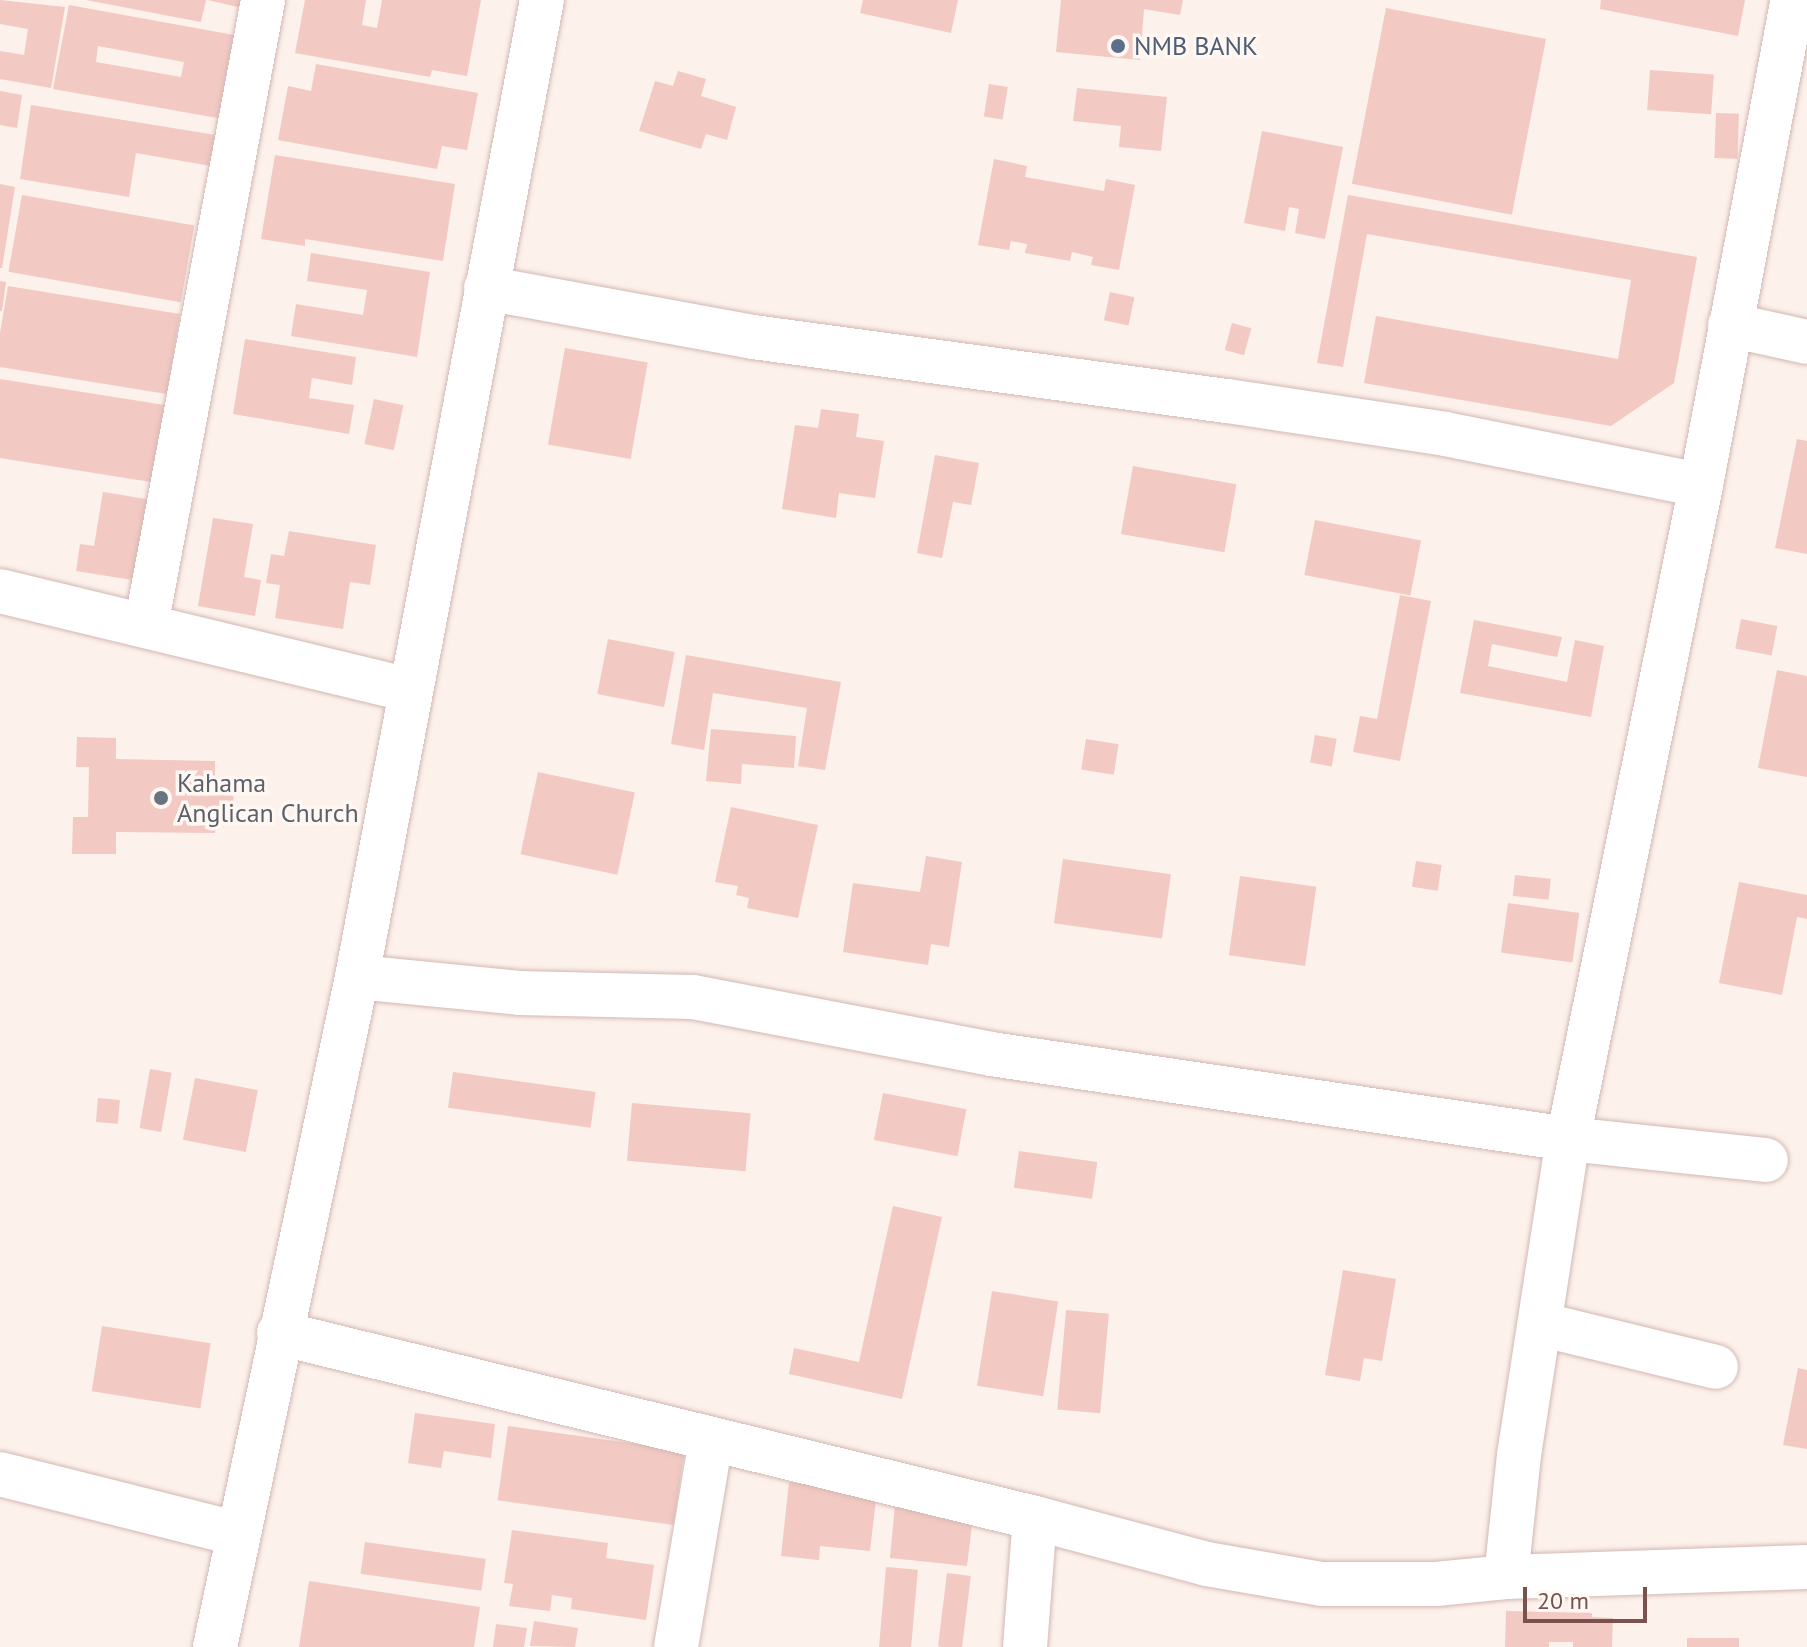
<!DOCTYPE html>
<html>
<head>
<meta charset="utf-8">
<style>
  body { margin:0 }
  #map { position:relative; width:1807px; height:1647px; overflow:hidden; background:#fdf1eb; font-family:"PT Sans",sans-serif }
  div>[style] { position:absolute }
  .building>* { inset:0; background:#f2c9c3; transform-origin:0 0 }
  .roads { filter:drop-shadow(0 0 2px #d2b8b3) drop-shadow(0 0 2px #d2b8b3) }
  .minor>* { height:44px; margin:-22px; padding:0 22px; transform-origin:22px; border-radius:22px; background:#fff }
  .dots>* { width:22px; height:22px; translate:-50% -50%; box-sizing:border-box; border:4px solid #fff7f2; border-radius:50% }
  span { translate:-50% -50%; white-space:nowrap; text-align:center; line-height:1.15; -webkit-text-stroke:7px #fff7f2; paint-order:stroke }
  .service-label { font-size:26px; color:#4e5e75 }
  .left { translate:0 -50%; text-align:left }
  .worship-label { font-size:26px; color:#5b616d }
  .scale { position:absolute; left:1523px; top:1587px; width:124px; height:36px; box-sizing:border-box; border:4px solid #79514d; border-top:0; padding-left:10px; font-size:24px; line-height:28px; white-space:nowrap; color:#79514d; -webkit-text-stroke:6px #fff7f2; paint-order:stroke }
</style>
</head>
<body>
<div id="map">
  <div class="building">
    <i style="clip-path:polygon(0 0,65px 7px,51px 88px,0 79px,0 51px,24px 55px,28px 29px,0 24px)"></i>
    <i style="clip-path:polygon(86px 0,206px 0,201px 22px)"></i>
    <i style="clip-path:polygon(208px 0,244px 0,242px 8px)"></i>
    <i style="clip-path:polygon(305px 0,366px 0,362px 25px,377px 28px,382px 0,481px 0,467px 76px,432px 70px,430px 77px,295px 53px)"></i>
    <i style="clip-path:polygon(863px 0,958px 0,951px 33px,860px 13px)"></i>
    <i style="clip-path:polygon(1061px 0,1183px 0,1180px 15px,1144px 9px,1140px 60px,1056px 52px)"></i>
    <i style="clip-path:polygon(1601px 0,1745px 0,1738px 36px,1600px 9px)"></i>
    <i style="clip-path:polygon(evenodd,69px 5px,245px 37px,229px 120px,53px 89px,69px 5px,98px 46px,184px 62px,181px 77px,96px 62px,98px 46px)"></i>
    <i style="left:1386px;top:8px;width:163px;height:179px;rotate:11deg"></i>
    <i style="clip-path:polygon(316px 64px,478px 93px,467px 150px,442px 146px,437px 169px,278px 140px,288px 86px,311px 91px)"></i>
    <i style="left:1650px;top:70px;width:64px;height:40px;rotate:4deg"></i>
    <i style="clip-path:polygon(678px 71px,706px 79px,701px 96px,736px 107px,727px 140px,706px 134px,701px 149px,639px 131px,655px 81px,673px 86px)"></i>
    <i style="left:989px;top:84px;width:19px;height:33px;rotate:9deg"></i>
    <i style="clip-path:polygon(1077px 88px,1167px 97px,1161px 151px,1119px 147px,1121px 126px,1073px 121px)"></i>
    <i style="clip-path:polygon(0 91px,22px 95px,17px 128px,0 125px)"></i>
    <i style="clip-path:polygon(31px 105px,216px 135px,211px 166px,136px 153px,129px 197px,20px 179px)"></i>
    <i style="left:1716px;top:113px;width:23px;height:45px;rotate:2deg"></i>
    <i style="clip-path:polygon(1262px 131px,1343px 147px,1325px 239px,1295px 233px,1299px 209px,1289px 207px,1285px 231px,1244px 223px)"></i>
    <i style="clip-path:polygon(275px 155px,455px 184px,443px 261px,305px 239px,305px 246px,261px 239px)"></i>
    <i style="clip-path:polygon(994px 159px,1027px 166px,1025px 177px,1104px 191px,1106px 179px,1135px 185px,1119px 270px,1091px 265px,1093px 257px,1072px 252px,1070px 261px,1025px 253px,1027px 244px,1011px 241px,1009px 250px,978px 245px)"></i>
    <i style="clip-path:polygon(0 184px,15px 187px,2px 268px,0 268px)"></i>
    <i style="left:22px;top:195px;width:175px;height:78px;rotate:10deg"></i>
    <i style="clip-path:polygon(1348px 195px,1697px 257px,1674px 383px,1611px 426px,1364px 383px,1376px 316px,1618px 359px,1631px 280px,1367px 234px,1343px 367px,1317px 363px)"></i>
    <i style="clip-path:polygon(311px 253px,430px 272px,417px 357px,291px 336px,296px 304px,363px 315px,367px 290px,307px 281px)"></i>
    <i style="clip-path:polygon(0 281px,6px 282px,2px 311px,0 311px)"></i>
    <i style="clip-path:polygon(8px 286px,180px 314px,167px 394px,0 367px,0 333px)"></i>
    <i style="left:1110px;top:292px;width:25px;height:29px;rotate:12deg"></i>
    <i style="left:1232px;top:323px;width:20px;height:28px;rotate:15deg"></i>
    <i style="clip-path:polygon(245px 339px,356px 357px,352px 385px,312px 378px,309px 398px,354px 405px,349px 434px,233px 414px)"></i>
    <i style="left:565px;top:348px;width:84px;height:98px;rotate:10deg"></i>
    <i style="left:0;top:379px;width:170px;height:78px;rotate:9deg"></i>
    <i style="left:374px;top:399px;width:30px;height:46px;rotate:12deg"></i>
    <i style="clip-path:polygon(821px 409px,859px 414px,856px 437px,884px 441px,875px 498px,839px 493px,836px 518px,782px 509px,795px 425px,818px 428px)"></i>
    <i style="clip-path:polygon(1797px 439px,1807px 441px,1807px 554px,1775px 548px)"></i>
    <i style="clip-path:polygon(935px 455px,979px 463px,971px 505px,953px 502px,942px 558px,917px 553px)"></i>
    <i style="left:1133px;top:466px;width:105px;height:69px;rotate:10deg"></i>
    <i style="clip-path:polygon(103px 492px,159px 501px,145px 582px,76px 571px,80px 544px,94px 546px)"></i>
    <i style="clip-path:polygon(213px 518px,253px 524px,244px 577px,261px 580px,255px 616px,198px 606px)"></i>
    <i style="left:1315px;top:520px;width:108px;height:56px;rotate:11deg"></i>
    <i style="clip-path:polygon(289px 531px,376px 545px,370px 585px,350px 582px,343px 629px,275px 618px,280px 585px,266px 583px,271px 554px,284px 556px)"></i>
    <i style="clip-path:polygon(1400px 595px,1431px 601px,1400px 761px,1353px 752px,1360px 716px,1377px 719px)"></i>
    <i style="left:1741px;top:619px;width:37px;height:30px;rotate:11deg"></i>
    <i style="clip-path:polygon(1474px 620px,1562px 637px,1557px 657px,1492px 644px,1488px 666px,1567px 682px,1575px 640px,1604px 646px,1591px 717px,1460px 693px)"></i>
    <i style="left:608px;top:639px;width:68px;height:56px;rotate:11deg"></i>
    <i style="clip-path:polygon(686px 655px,841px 682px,825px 770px,798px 766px,807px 708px,713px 693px,704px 750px,671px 744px)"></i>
    <i style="clip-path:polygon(1777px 670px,1807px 676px,1807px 777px,1758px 768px)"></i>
    <i style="clip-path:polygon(711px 729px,796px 736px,794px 768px,742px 764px,741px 784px,706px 781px)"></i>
    <i style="left:1315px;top:735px;width:22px;height:28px;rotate:10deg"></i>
    <i style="clip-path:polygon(77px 737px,116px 738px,116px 759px,215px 761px,215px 779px,234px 779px,233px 818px,216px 817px,215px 833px,116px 832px,116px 854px,72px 854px,73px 817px,88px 817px,89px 767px,76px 767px)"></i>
    <i style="left:1086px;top:739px;width:33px;height:31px;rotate:9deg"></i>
    <i style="left:538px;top:772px;width:99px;height:84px;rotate:12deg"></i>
    <i style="clip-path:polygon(731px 807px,818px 825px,798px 918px,747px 908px,749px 898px,736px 895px,738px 886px,715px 882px)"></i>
    <i style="clip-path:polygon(926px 856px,962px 862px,949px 947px,931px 944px,928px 965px,843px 952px,853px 883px,920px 892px)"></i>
    <i style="left:1063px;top:859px;width:109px;height:65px;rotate:8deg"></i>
    <i style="left:1416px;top:861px;width:26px;height:26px;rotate:9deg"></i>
    <i style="left:1515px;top:875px;width:36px;height:21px;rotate:6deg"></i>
    <i style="left:1240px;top:876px;width:77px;height:80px;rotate:8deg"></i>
    <i style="clip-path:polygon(1739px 882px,1807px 895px,1807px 919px,1797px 917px,1782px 995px,1719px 983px)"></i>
    <i style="left:1508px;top:903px;width:72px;height:50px;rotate:8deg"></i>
    <i style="left:150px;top:1069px;width:22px;height:60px;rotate:10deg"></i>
    <i style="left:453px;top:1072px;width:144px;height:36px;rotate:8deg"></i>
    <i style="left:195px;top:1078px;width:64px;height:63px;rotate:11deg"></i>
    <i style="left:883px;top:1093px;width:85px;height:48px;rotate:11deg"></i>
    <i style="left:98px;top:1098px;width:22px;height:24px;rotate:5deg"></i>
    <i style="left:632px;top:1103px;width:119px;height:58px;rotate:5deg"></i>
    <i style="left:1019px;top:1151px;width:79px;height:37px;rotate:8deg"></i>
    <i style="clip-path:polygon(893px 1206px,942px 1217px,902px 1399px,789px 1374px,794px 1348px,859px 1362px)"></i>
    <i style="clip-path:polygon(1343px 1270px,1396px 1279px,1382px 1361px,1364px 1358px,1360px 1381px,1325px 1375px)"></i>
    <i style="left:992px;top:1291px;width:67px;height:96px;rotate:9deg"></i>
    <i style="left:1066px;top:1310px;width:43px;height:100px;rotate:5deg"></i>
    <i style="left:102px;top:1326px;width:110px;height:66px;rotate:9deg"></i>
    <i style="clip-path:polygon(1798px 1368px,1807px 1370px,1807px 1449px,1783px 1445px)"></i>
    <i style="clip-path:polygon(415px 1413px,495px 1424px,491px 1458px,444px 1451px,441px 1468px,408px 1463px)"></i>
    <i style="left:508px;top:1426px;width:178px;height:75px;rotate:8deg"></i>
    <i style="clip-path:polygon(789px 1482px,877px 1491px,870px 1551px,820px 1546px,819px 1560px,781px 1556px)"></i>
    <i style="clip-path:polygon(895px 1505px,972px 1525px,967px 1566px,890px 1558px)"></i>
    <i style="clip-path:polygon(512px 1530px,608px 1543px,606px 1558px,654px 1565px,646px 1620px,571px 1609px,572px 1598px,552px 1595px,550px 1611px,509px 1606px,513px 1584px,504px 1583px)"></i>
    <i style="left:365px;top:1542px;width:122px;height:32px;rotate:8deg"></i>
    <i style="left:886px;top:1567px;width:32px;height:81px;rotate:5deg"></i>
    <i style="left:947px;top:1573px;width:24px;height:74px;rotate:7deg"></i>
    <i style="clip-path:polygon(309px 1581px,480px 1607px,474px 1647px,299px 1647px)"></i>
    <i style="clip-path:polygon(1506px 1611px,1592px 1613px,1592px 1617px,1613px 1618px,1612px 1647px,1573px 1647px,1573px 1642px,1549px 1642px,1549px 1647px,1505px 1647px)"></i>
    <i style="clip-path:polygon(534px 1621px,578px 1628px,575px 1647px,530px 1646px)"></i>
    <i style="clip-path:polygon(496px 1624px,527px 1628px,524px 1647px,493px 1647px)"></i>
    <i style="left:1687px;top:1638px;width:52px;height:9px"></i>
  </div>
  <div class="roads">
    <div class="minor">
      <i style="left:486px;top:288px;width:271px;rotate:10.4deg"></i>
      <i style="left:753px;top:337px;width:479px;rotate:7.7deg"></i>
      <i style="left:1228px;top:401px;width:219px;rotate:8.6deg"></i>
      <i style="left:1445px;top:434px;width:261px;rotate:11.3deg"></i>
      <i style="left:1730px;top:325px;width:79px;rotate:12.4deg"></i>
      <i style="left:0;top:591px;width:421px;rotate:13.6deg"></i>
      <i style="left:146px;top:626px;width:637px;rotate:-79.41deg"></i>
      <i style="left:357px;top:977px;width:163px;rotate:5.6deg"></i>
      <i style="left:519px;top:993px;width:174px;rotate:1.3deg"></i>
      <i style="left:693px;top:997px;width:303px;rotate:10.8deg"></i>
      <i style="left:991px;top:1054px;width:583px;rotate:8.38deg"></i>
      <i style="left:1568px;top:1139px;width:199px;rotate:6.1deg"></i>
      <i style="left:1540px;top:1324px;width:181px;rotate:13.7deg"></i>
      <i style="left:279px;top:1333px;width:778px;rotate:13.75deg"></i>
      <i style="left:1035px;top:1518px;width:178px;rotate:15deg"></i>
      <i style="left:1207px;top:1564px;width:117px;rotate:9.9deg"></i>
      <i style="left:1322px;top:1584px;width:114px"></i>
      <i style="left:1436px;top:1584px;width:70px;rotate:-5.7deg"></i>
      <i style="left:1506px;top:1577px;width:301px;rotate:-1.9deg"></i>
      <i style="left:0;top:1474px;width:245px;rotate:14.1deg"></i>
      <i style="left:1506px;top:1577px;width:123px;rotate:-83.9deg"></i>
      <i style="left:1519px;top:1455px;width:320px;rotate:-81.2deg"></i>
      <i style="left:1568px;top:1139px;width:667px;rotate:-78.5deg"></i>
      <i style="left:1701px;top:485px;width:494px;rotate:-79.3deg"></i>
      <i style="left:215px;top:1647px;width:685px;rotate:-78.03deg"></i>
      <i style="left:357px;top:977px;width:994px;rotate:-79.28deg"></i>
      <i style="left:676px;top:1647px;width:209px;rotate:-80.4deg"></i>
      <i style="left:1025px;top:1647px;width:129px;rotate:-85.6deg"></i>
    </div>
  </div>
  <div class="dots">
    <i style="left:1118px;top:46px;background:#5c6f8a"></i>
    <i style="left:161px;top:798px;background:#6b7280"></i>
  </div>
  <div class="service-label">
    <span class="left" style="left:1134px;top:46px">NMB BANK</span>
  </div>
  <div class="worship-label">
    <span class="left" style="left:177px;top:798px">Kahama<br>Anglican Church</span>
  </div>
  <div class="scale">20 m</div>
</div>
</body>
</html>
